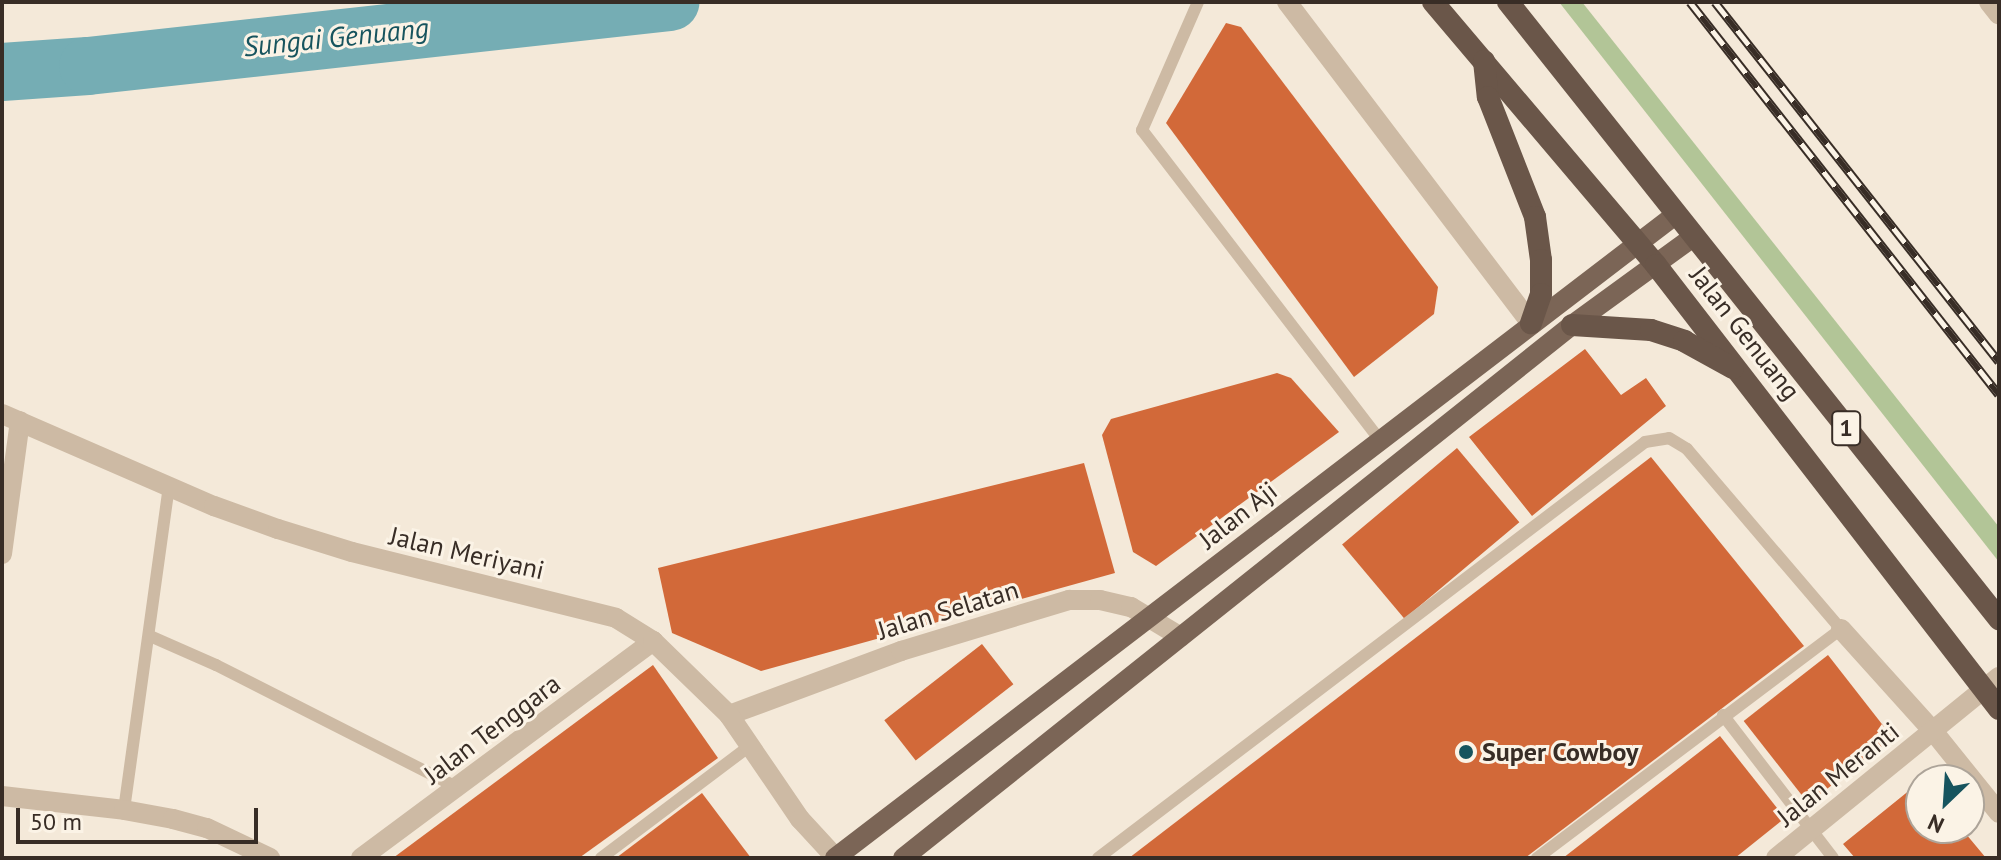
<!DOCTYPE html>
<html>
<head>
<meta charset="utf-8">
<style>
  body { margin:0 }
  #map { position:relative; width:2001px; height:860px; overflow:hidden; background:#f4e9d9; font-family:"PT Sans",sans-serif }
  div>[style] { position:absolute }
  .green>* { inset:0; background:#b2c597 }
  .river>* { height:58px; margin:-29px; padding:0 29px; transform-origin:29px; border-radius:29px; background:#75adb4 }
  .building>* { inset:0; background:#d26939; transform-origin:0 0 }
  .service>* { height:12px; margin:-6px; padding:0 6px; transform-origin:6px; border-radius:6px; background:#cdbaa4 }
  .minor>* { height:20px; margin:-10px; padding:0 10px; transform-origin:10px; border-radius:10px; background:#cdbaa4 }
  .tertiary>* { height:20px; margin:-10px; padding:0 10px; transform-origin:10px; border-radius:10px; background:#cdbaa4 }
  .primary>* { height:20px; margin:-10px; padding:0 10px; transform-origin:10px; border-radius:10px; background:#7b6556 }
  .trunk>* { height:22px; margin:-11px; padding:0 11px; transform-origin:11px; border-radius:11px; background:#6a5649 }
  .rail>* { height:9px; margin-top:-4.5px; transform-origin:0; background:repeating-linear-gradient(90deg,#fbf3e6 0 18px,#382d26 0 36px); box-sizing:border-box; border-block:2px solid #382d26 }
  .dots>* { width:22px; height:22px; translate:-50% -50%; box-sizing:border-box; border:4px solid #fbf3e6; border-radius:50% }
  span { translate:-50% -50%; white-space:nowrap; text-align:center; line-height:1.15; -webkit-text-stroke:6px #fbf3e6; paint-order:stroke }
  .shield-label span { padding:2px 6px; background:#fbf3e6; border:2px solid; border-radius:6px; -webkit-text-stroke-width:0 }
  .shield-label { font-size:24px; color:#382d26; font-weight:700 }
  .street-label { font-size:26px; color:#382d26 }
  .poi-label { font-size:26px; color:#382d26; font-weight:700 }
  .left { translate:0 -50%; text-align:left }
  .water-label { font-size:28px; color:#17545e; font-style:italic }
  .frame { position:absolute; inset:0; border:4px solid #382d26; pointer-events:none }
  .north { position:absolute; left:1905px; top:764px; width:80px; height:80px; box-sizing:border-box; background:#fbf3e6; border:2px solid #ada499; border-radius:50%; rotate:205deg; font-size:22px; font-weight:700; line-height:32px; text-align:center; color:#382d26 }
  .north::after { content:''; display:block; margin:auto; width:28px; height:36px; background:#17545e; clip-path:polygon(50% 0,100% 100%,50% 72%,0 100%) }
  .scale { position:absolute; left:16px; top:808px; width:242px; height:36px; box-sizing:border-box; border:4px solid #382d26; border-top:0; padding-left:10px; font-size:24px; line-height:28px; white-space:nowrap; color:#382d26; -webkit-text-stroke:6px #fbf3e6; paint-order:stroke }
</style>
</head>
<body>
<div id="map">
  <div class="green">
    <i style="clip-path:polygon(1559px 2px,1582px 2px,1999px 527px,1999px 562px)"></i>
  </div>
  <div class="river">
    <i style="left:2px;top:72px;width:86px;rotate:-4deg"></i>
    <i style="left:88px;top:66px;width:586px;rotate:-6.28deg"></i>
  </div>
  <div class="building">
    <i style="clip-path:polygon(1226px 23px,1241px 27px,1438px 287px,1434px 314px,1354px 377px,1166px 123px)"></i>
    <i style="clip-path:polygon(1585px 349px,1621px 395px,1646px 378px,1666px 406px,1532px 516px,1469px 437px)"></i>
    <i style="clip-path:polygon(1277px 373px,1291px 378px,1339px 432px,1156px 566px,1133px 552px,1102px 435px,1111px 419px)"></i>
    <i style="left:1457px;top:448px;width:97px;height:150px;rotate:50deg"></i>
    <i style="clip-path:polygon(1651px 457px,1804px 646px,1525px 858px,1129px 858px)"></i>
    <i style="clip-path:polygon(1084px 463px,1115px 573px,761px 671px,672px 633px,658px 568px)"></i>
    <i style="left:982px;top:644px;width:51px;height:124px;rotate:52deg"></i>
    <i style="left:1828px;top:655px;width:105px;height:107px;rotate:52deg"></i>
    <i style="clip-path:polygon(653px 665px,718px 758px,579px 858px,393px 858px)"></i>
    <i style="clip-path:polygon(1720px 736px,1785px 818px,1735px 858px,1563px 858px)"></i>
    <i style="clip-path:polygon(1921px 781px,1921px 828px,1961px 828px,1986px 858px,1855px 858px,1843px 844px)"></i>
    <i style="clip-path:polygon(702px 793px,751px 858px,616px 858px)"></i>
  </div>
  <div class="service">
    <i style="left:1198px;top:2px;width:140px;rotate:113.6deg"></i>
    <i style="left:1142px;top:130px;width:389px;rotate:52.5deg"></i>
    <i style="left:150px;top:636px;width:72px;rotate:23.7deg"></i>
    <i style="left:216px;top:665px;width:271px;rotate:26.9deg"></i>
    <i style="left:1723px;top:715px;width:180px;rotate:52.4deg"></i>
    <i style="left:124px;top:810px;width:327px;rotate:-82.1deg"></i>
    <i style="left:601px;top:858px;width:188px;rotate:-37deg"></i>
    <i style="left:1098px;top:858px;width:687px;rotate:-37.25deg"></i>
    <i style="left:1645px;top:442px;width:24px;rotate:-9deg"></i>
    <i style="left:1669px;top:438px;width:21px;rotate:31deg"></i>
    <i style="left:1687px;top:449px;width:237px;rotate:49.5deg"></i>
    <i style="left:1841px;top:629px;width:381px;rotate:143deg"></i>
  </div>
  <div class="minor">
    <i style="left:1287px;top:2px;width:403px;rotate:52.8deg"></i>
    <i style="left:1989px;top:2px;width:16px;rotate:52deg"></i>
    <i style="left:2px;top:554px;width:134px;rotate:-82.3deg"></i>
    <i style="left:1841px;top:629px;width:137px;rotate:48deg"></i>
    <i style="left:1933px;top:731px;width:105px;rotate:51.2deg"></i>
    <i style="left:729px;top:715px;width:184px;rotate:-20.4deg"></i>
    <i style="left:901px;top:651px;width:176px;rotate:-16.9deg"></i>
    <i style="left:1069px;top:600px;width:31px"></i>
    <i style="left:1100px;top:600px;width:32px;rotate:13deg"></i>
    <i style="left:1131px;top:607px;width:58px;rotate:31deg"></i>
    <i style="left:2px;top:796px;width:123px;rotate:6.5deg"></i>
    <i style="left:124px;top:810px;width:50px;rotate:10.4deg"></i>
    <i style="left:173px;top:819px;width:35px;rotate:15deg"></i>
    <i style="left:207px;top:828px;width:70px;rotate:25.5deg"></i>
    <i style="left:361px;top:858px;width:364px;rotate:-36.6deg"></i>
    <i style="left:1776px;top:858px;width:287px;rotate:-39.1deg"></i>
  </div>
  <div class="tertiary">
    <i style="left:2px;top:414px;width:231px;rotate:23.5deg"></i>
    <i style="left:214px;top:506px;width:68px;rotate:19.8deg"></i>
    <i style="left:278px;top:529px;width:77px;rotate:17.3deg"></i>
    <i style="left:352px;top:552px;width:272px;rotate:14deg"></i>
    <i style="left:616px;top:618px;width:44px;rotate:31.9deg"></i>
    <i style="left:653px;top:641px;width:106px;rotate:44.2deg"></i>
    <i style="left:729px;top:715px;width:126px;rotate:55.7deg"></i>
    <i style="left:800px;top:819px;width:53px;rotate:47.3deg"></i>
  </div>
  <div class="primary">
    <i style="left:835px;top:858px;width:1058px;rotate:-37.43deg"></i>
    <i style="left:903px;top:858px;width:855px;rotate:-38.54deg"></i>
    <i style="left:1572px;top:325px;width:150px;rotate:-36deg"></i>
  </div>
  <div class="trunk">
    <i style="left:1433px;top:2px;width:345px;rotate:49.7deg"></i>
    <i style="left:1656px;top:265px;width:561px;rotate:52.31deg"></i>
    <i style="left:1508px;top:2px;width:789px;rotate:51.49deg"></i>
    <i style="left:1484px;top:61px;width:36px;rotate:84deg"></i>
    <i style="left:1488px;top:97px;width:129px;rotate:68.6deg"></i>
    <i style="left:1535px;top:217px;width:43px;rotate:82.1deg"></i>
    <i style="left:1541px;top:260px;width:34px;rotate:90deg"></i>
    <i style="left:1541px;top:294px;width:31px;rotate:109deg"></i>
    <i style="left:1572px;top:325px;width:79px;rotate:3.6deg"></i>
    <i style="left:1651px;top:330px;width:35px;rotate:18deg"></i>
    <i style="left:1684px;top:341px;width:56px;rotate:28.9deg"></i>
  </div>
  <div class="rail">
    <i style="left:1690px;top:2px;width:499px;rotate:51.8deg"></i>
    <i style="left:1715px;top:2px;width:458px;rotate:51.7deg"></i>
  </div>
  <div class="dots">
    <i style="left:1466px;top:752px;background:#17545e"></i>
  </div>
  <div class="shield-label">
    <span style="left:1846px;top:428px">1</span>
  </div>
  <div class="street-label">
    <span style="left:1745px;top:333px;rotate:52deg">Jalan Genuang</span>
    <span style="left:1238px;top:515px;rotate:-38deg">Jalan Aji</span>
    <span style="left:467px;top:553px;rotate:13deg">Jalan Meriyani</span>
    <span style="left:948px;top:610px;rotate:-17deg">Jalan Selatan</span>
    <span style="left:492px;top:729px;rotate:-37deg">Jalan Tenggara</span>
    <span style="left:1838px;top:774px;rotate:-39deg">Jalan Meranti</span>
  </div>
  <div class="poi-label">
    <span class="left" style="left:1482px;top:752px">Super Cowboy</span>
  </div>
  <div class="water-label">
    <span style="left:336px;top:37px;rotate:-6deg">Sungai Genuang</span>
  </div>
  <div class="frame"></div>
  <div class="north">N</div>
  <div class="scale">50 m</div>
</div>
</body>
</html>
